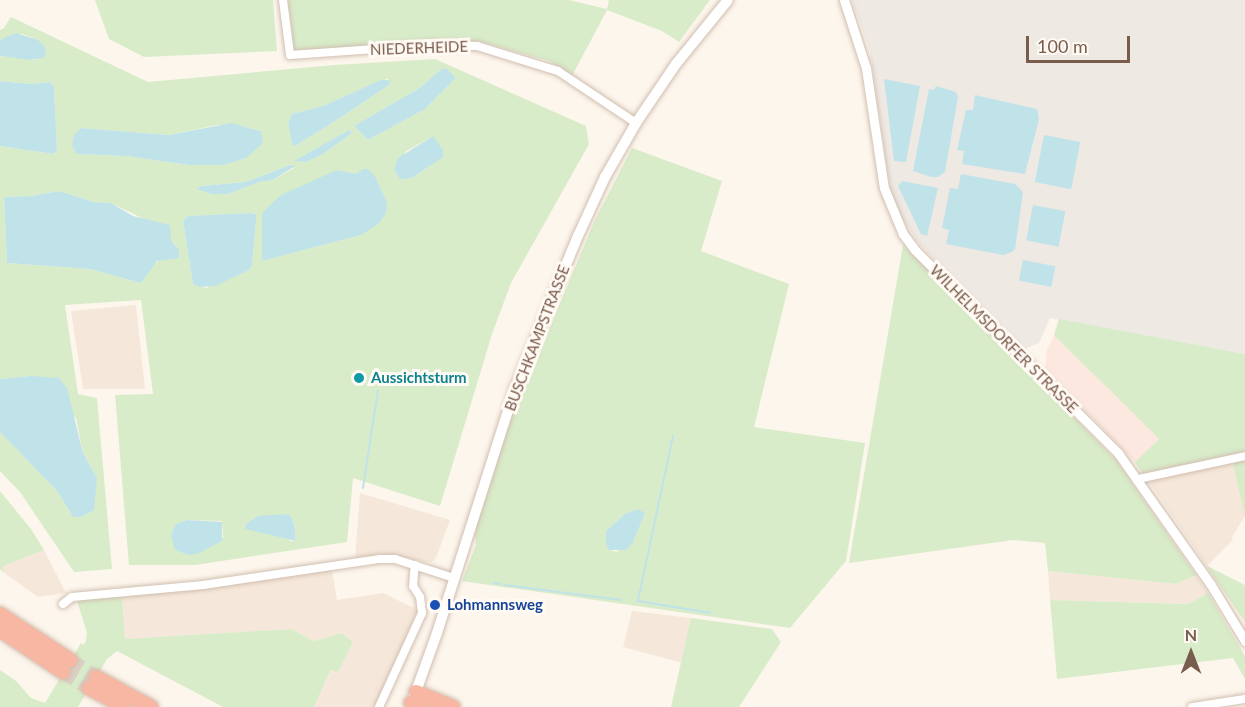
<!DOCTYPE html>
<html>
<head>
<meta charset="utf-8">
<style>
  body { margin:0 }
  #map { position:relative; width:1245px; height:707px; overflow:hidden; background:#fdf6ec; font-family:Lato,sans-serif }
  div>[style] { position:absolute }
  .residential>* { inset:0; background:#f5e8da }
  .commercial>* { inset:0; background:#fde8e0 }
  .industrial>* { inset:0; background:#efe9e4 }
  .green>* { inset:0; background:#d8ecc9 }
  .water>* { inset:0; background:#bfe3e8; transform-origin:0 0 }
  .stream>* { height:2px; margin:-1px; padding:0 1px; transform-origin:1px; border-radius:1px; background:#bfe3e8 }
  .motorway-tunnel>* { height:14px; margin-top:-7px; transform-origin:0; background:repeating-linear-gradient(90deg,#dcd0c4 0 14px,transparent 0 21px) }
  .roads { filter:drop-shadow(0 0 2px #d1beb0) drop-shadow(0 0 2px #d1beb0) }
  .minor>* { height:8px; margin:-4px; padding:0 4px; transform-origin:4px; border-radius:4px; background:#fff }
  .tertiary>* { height:9px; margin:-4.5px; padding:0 4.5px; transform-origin:4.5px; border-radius:4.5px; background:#fff }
  .secondary>* { height:10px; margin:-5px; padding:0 5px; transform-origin:5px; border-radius:5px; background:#fff }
  .motorway>* { height:14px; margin:-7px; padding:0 7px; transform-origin:7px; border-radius:7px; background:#f7b7a3 }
  .dots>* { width:16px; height:16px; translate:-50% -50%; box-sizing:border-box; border:3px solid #fffaf3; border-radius:50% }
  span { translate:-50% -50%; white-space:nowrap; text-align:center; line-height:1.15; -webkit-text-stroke:6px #fffaf3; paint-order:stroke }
  .street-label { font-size:15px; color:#7a5c4d }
  .culture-label { font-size:15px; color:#0d838f; font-weight:700 }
  .left { translate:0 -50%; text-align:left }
  .transit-label { font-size:15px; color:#164399; font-weight:700 }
  .north { position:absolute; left:1161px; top:623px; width:60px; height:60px; -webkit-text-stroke:4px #fffaf3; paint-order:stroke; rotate:0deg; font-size:16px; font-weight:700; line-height:24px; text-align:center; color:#7a5c4d }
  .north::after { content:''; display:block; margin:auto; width:21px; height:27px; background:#7a5c4d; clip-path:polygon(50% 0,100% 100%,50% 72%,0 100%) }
  .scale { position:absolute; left:1026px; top:36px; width:104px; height:27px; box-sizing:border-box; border:3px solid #7a5c4d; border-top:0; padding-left:8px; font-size:18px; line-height:21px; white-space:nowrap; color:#7a5c4d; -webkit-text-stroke:4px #fffaf3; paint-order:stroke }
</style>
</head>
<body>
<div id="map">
  <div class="residential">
    <i style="clip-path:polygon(136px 305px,145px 389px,83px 389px,71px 311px)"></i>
    <i style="clip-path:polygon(1232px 461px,1245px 516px,1232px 537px,1233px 540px,1207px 566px,1147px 479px)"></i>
    <i style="clip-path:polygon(360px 493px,450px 520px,436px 558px,432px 562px,425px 562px,396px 555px,355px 558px)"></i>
    <i style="clip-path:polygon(44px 550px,66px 593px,38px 597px,3px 572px,3px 566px)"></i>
    <i style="clip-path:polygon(332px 570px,337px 600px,383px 593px,418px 610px,375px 707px,314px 707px,332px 669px,337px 672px,353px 642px,342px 633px,314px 641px,291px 629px,125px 639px,122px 595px,206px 589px)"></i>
    <i style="clip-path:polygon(1048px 571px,1176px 584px,1196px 575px,1208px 593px,1188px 604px,1050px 600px)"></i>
    <i style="clip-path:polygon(632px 611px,691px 618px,683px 663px,623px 647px)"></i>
  </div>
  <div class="commercial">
    <i style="clip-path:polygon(1054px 335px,1159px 439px,1135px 462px,1045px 368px,1047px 350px)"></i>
  </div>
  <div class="industrial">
    <i style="clip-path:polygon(852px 0,1245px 0,1245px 354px,1050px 318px,1039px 343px,1025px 349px,918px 242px,902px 218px,890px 188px,870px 50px)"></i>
  </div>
  <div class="green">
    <i style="clip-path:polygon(95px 0,273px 0,277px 51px,144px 57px,109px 39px)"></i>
    <i style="clip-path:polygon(288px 0,569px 0,607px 9px,609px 0,710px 0,679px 42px,662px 31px,607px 10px,572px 76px,549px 61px,478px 41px,294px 50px)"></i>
    <i style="clip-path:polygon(evenodd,11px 17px,148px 82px,334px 65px,435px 59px,586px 126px,589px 144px,511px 283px,492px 334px,440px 506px,353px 478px,347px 542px,195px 565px,129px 565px,115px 395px,153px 394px,141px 300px,65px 305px,78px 394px,97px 398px,112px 569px,74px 572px,20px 492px,0 471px,0 432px,57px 491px,73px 517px,97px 478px,83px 453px,76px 418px,30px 376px,0 379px,0 146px,53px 154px,57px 150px,54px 87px,50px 82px,31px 84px,0 81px,0 56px,36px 60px,38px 40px,22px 34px,0 40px,0 30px,4px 28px,11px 17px,441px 69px,456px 78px,425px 109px,368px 140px,354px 126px,421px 87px,441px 69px,11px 17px,383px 79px,388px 79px,389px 85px,340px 118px,295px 146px,292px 145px,288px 123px,292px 114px,323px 106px,383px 79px,11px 17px,217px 125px,243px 126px,261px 131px,246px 158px,223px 165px,189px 165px,126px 156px,77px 154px,81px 128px,169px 135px,217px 125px,11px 17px,349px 130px,352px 133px,323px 154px,306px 162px,295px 161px,349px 130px,11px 17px,433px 136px,430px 166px,412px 178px,405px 152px,433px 136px,11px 17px,290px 165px,294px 168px,273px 180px,259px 182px,228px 194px,212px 194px,196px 189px,202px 186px,246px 182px,290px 165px,11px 17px,337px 170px,376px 178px,387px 202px,361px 235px,262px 261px,337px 170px,11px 17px,59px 191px,94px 202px,111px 203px,144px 219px,177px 246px,152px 266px,141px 283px,90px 269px,7px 263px,4px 197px,32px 196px,59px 191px,11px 17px,250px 213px,256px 214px,256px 221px,252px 264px,249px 270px,206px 288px,193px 284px,183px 221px,188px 216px,250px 213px,11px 17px,289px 514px,294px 523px,296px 541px,291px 541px,252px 519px,289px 514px,11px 17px,187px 520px,222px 521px,223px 538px,171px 534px,176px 524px,187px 520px)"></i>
    <i style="clip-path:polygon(evenodd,632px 148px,722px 181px,701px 251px,789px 284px,754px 427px,865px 443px,846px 561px,790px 628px,462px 581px,476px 545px,475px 534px,479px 512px,522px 383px,538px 356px,595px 220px,632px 148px,637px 510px,645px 513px,639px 526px,617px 552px,610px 550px,606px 544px,606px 531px,625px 514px,637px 510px)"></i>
    <i style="clip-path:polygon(903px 245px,1116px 460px,1196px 575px,1176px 584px,1048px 571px,1045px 543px,1013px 540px,849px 563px)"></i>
    <i style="clip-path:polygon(1059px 319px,1245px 354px,1245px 454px,1144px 476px,1135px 462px,1159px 439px,1054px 335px)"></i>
    <i style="clip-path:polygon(1245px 458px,1245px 516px,1232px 461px)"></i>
    <i style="clip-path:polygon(0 491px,31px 529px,44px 550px,3px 566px,3px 572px,0 569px)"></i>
    <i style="clip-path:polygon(1203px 561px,1207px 566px,1245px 585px,1245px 622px)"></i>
    <i style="clip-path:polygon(1208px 593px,1245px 656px,1245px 679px,1233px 658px,1057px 679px,1050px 600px,1188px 604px)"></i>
    <i style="clip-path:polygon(122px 595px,125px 639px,291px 629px,314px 641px,342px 633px,353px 642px,338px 672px,331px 670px,314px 707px,223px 707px,117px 651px,107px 659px,78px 707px,0 707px,0 670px,16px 681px,31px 698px,45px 703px,81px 643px,83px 645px,86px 641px,87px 633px,77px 601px)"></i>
    <i style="clip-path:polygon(691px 618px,772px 629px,781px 642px,739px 707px,671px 707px)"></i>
  </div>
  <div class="water">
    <i style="clip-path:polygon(16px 33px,38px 40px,45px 47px,46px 53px,43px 58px,30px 60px,0 56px,0 40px)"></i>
    <i style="clip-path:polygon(441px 69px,447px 69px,456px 78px,425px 109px,368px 140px,354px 126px,421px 87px)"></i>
    <i style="clip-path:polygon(383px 79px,390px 81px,389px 85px,340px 118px,295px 146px,292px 145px,288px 123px,292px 114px,323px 106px)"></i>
    <i style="clip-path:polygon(884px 79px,920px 86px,906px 162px,894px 161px)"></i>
    <i style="clip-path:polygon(0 81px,31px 84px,50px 82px,54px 87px,57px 150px,53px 154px,0 146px)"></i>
    <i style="clip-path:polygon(936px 86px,956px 92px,958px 97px,945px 172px,938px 177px,931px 177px,913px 171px,929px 89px,934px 90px)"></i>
    <i style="clip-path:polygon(975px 95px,1037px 109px,1039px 119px,1025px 174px,962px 164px,964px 151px,957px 150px,966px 110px,973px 110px)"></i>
    <i style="clip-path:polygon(231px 123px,261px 131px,263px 143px,246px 158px,224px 165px,189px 165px,126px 156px,77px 154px,72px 146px,74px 135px,81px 128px,169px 135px)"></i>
    <i style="clip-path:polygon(349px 130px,352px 133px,323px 154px,306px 162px,294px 161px)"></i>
    <i style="left:1044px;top:135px;width:37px;height:48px;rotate:11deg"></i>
    <i style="clip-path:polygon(433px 136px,443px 150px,443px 157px,412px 178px,400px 179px,394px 169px,398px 158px)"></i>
    <i style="clip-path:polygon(290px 165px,295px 166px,273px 180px,259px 182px,228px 194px,212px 194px,196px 189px,202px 186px,246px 182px)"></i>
    <i style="clip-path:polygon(363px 169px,368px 169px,376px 178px,387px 202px,386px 213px,378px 224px,361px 235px,262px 261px,262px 213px,281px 195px,337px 170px,357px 174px)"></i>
    <i style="clip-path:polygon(961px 174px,1015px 184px,1023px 192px,1015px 249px,1012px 252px,1003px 255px,946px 244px,949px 230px,942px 228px,950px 188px,958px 189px)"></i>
    <i style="clip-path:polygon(902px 181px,938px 188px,927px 236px,921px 234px,898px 186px)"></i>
    <i style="clip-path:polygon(59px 191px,94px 202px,111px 203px,133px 216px,170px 225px,171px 240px,179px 250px,179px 258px,157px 261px,141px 283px,90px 269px,7px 263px,4px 197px,32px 196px)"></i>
    <i style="left:1033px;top:205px;width:33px;height:36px;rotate:11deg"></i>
    <i style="clip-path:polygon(250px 213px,256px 214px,256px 221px,252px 265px,249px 270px,215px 286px,200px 287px,193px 284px,183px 221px,188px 216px)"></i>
    <i style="left:1023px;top:260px;width:33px;height:21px;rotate:11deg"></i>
    <i style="clip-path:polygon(30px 376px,59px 378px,67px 388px,83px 453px,97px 478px,94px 510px,81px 517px,73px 517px,57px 491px,0 432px,0 379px)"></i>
    <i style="clip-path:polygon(638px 509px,645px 513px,632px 544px,626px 550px,609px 550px,606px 544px,606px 531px,625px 514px)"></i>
    <i style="clip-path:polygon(289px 514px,294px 523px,296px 541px,245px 529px,246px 524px,258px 516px)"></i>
    <i style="clip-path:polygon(187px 520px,222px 522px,222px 541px,199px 553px,189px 555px,178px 551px,174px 548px,171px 534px,176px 524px)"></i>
  </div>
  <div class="stream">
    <i style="left:673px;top:436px;width:169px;rotate:102deg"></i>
    <i style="left:638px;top:601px;width:73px;rotate:9.5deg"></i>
    <i style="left:363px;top:488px;width:99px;rotate:-81.3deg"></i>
    <i style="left:494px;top:583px;width:7px;rotate:8deg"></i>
    <i style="left:505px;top:585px;width:117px;rotate:7.4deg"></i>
  </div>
  <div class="motorway-tunnel">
    <i style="left:70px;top:660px;width:31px;rotate:33deg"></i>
    <i style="left:63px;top:672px;width:31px;rotate:32deg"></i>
  </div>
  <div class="roads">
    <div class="minor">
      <i style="left:283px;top:0;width:55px;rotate:82.7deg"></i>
      <i style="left:290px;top:55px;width:143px;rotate:-4deg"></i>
      <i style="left:433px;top:45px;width:44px;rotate:1.3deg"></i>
      <i style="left:477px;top:46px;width:85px;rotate:17.2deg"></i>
      <i style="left:558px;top:71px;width:94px;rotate:33.7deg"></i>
      <i style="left:1138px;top:479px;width:109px;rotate:-12.1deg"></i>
      <i style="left:63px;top:604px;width:11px;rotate:-38deg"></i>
      <i style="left:72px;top:597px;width:132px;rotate:-5.2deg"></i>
      <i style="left:203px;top:585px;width:179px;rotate:-8.4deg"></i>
      <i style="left:380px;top:559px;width:15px"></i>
      <i style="left:395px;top:559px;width:62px;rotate:17.9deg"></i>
      <i style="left:379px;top:707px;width:103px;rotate:-65.4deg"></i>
      <i style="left:422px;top:613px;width:16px;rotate:-97deg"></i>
      <i style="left:420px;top:597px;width:13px;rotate:-122deg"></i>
      <i style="left:413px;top:586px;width:21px;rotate:-85deg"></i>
      <i style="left:1192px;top:707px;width:54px;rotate:-8.6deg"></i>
    </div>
    <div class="tertiary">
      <i style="left:844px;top:0;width:71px;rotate:72.1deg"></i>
      <i style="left:866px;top:68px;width:121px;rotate:81.5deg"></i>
      <i style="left:884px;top:188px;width:50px;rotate:67.6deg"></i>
      <i style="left:903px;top:234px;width:20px;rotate:53deg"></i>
      <i style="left:915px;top:250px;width:287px;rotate:45deg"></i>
      <i style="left:1118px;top:453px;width:161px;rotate:54.8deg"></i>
      <i style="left:1211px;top:585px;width:66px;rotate:58.7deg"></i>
    </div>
    <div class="secondary">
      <i style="left:414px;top:697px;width:68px;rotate:-70.2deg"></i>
      <i style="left:437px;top:633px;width:254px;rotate:-72.3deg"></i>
      <i style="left:514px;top:391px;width:168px;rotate:-67.6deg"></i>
      <i style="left:578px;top:236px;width:65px;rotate:-65.4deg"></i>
      <i style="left:605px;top:177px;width:62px;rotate:-60.1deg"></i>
      <i style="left:636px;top:123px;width:71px;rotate:-55.9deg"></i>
      <i style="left:676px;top:64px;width:82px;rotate:-50.9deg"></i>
    </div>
    <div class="motorway">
      <i style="left:0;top:614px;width:84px;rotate:33.3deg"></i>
      <i style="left:0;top:630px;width:76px;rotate:33.7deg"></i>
      <i style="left:96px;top:677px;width:63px;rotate:28.6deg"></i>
      <i style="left:89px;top:688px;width:40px;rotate:28deg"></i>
      <i style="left:416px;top:692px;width:40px;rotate:22deg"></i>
      <i style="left:411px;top:703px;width:13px;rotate:18deg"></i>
    </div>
  </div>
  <div class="dots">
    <i style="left:359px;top:378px;background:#0f9aa8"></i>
    <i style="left:435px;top:605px;background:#1a4fb4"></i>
  </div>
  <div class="street-label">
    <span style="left:419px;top:48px;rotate:-2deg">NIEDERHEIDE</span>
    <span style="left:537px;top:338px;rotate:-69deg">BUSCHKAMPSTRASSE</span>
    <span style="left:1004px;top:339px;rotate:45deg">WILHELMSDORFER STRASSE</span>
  </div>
  <div class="culture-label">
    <span class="left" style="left:371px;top:378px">Aussichtsturm</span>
  </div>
  <div class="transit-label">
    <span class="left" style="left:447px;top:605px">Lohmannsweg</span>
  </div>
  <div class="north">N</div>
  <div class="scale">100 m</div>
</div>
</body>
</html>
